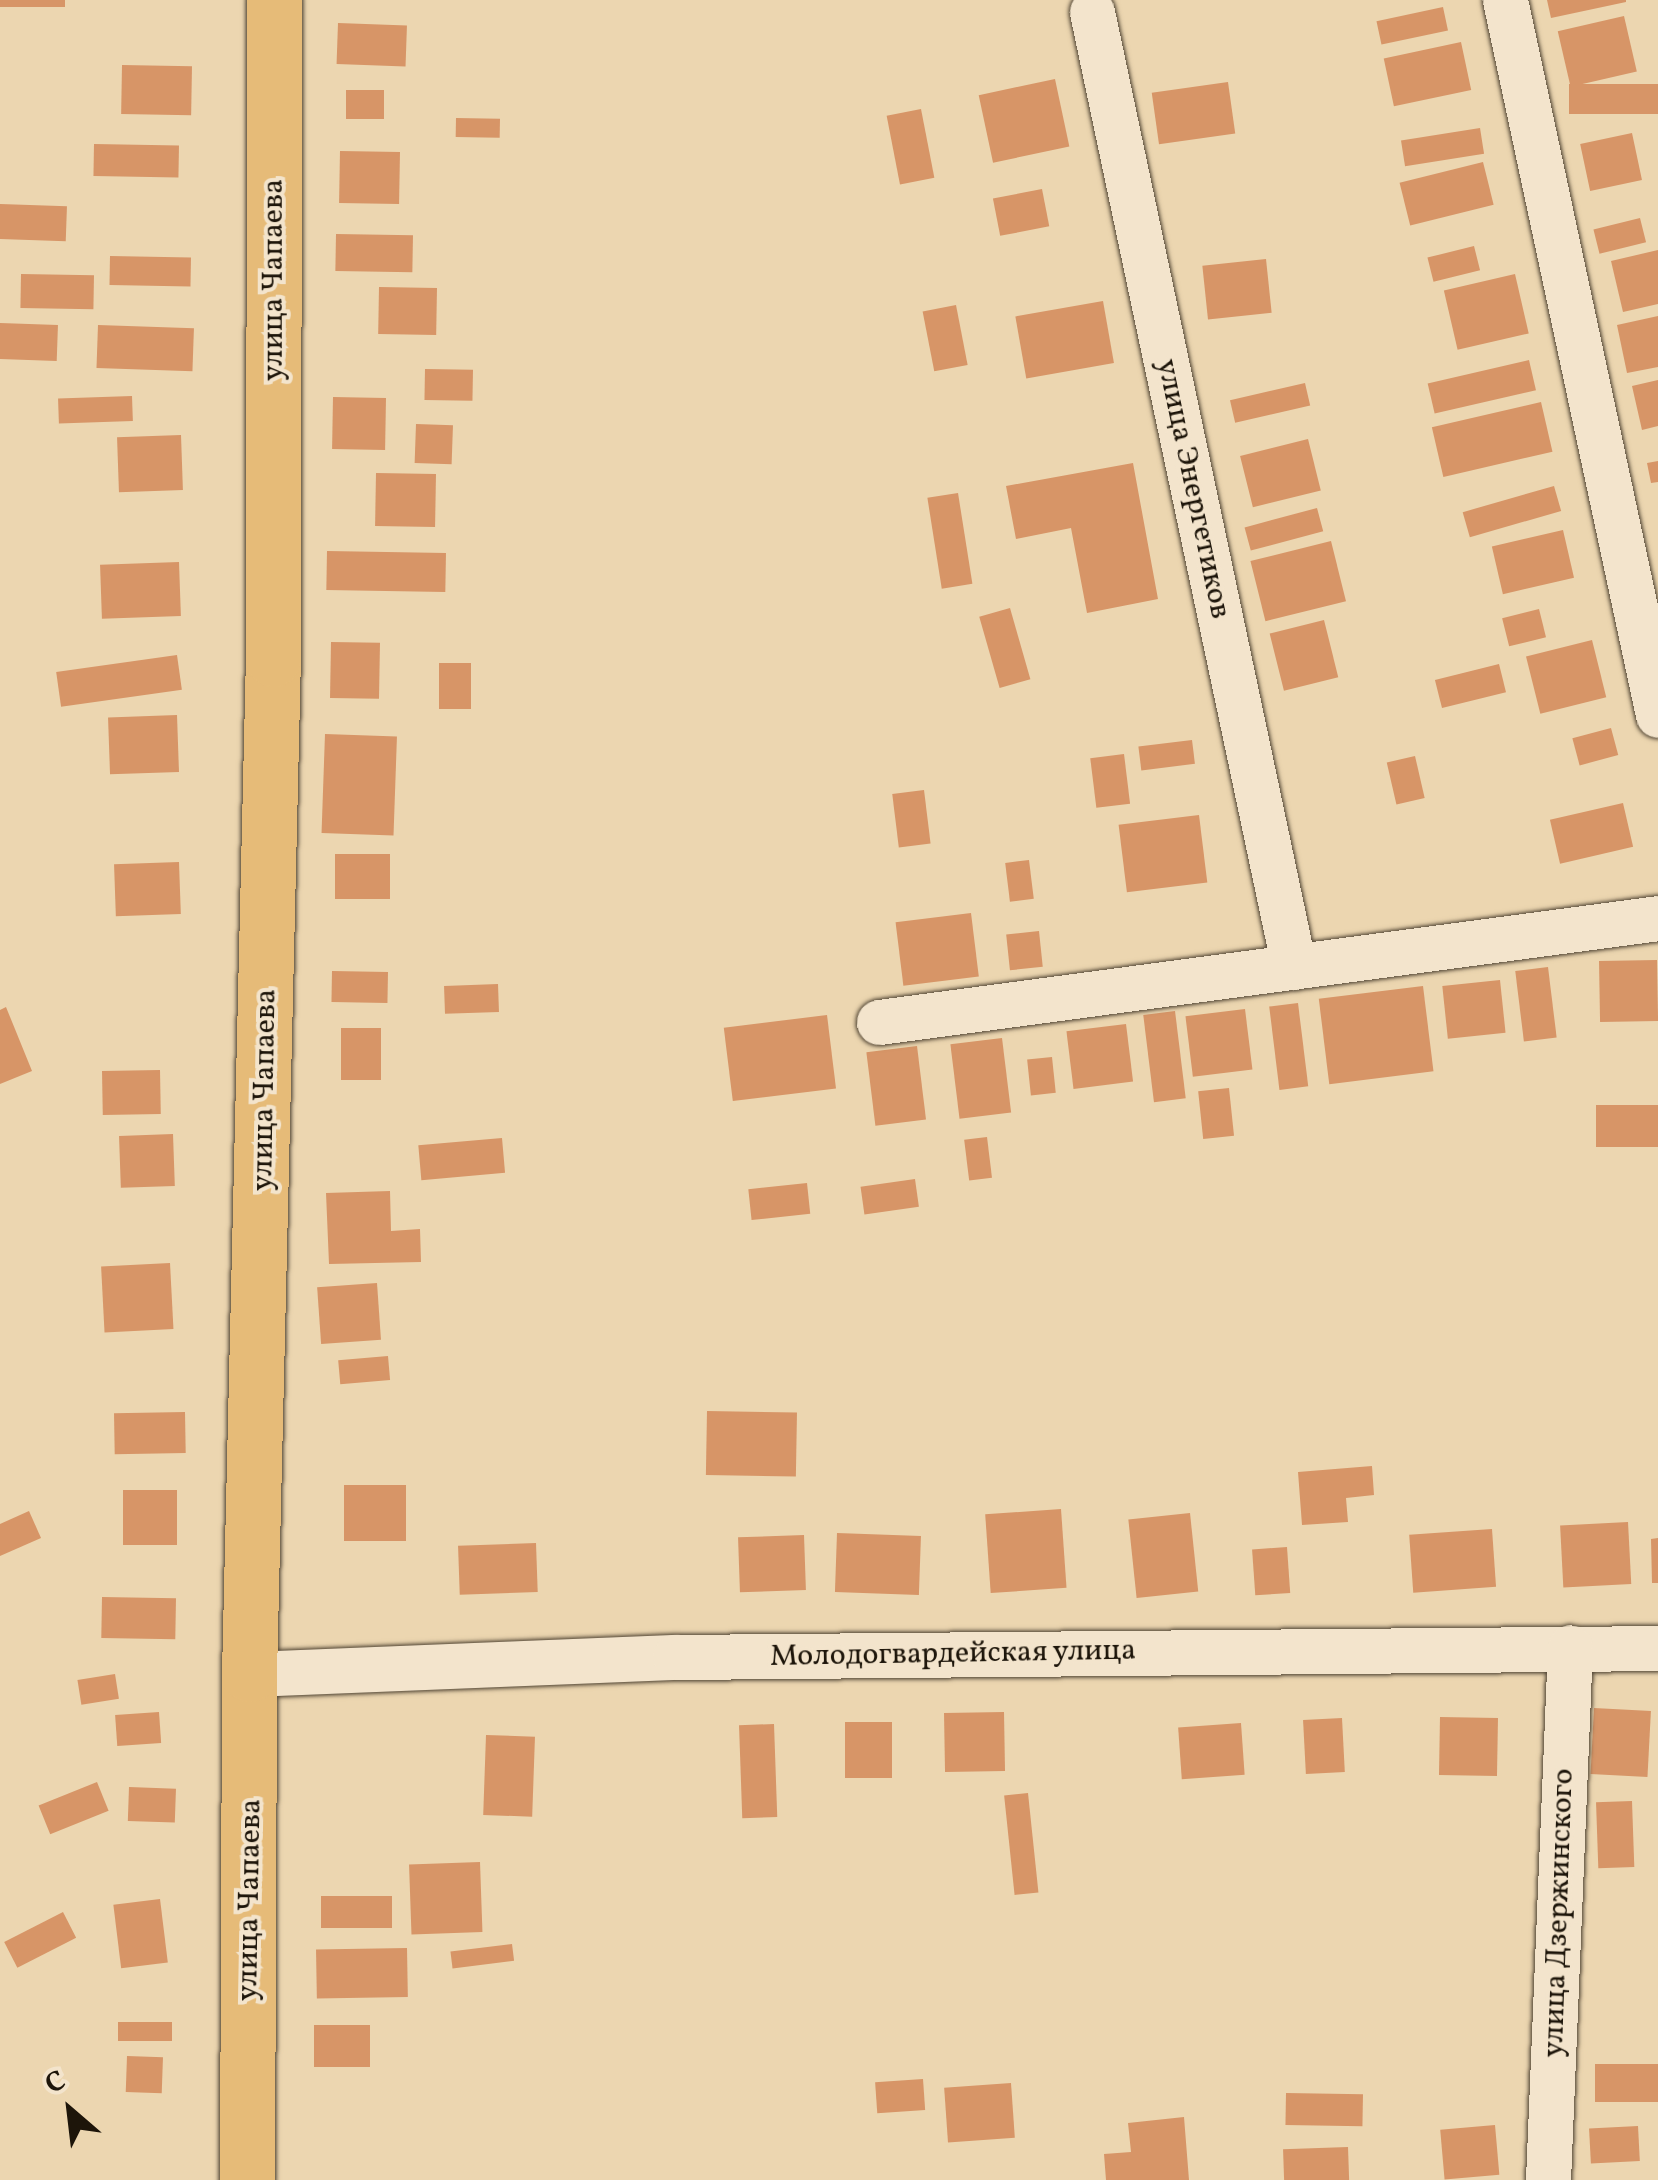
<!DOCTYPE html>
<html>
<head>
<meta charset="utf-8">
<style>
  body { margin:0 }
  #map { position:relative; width:1658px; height:2180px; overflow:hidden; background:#ecd6b0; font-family:Vollkorn,serif }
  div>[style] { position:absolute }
  .building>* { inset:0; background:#d79567; transform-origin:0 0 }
  .roads { filter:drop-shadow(0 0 2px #514534) drop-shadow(0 0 2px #514534) }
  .minor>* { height:45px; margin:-22.5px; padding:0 22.5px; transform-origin:22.5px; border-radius:22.5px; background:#f3e4cc }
  .major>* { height:55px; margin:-27.5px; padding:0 27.5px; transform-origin:27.5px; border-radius:27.5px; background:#e6bb78 }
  span { translate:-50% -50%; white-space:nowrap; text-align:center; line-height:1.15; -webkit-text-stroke:8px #f3e4cc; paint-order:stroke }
  .street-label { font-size:30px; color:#1d150a }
  .north { position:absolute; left:20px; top:2060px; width:100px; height:100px; -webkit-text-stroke:8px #f3e4cc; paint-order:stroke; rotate:332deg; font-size:28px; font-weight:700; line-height:40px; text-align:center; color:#1d150a }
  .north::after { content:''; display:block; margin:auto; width:35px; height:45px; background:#1d150a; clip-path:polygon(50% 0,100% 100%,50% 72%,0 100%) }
</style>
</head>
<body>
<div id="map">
  <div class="building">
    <i style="left:0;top:0;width:65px;height:7px"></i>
    <i style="clip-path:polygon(1547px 0,1626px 0,1626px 2px,1551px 18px)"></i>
    <i style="left:1443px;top:7px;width:24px;height:68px;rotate:78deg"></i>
    <i style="left:1624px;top:16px;width:57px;height:68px;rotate:77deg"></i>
    <i style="left:338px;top:23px;width:69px;height:41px;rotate:2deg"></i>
    <i style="left:1461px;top:42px;width:49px;height:79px;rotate:78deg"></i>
    <i style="left:122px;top:65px;width:70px;height:49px;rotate:1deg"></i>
    <i style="left:1055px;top:79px;width:69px;height:78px;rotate:78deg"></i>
    <i style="left:1228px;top:82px;width:52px;height:77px;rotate:82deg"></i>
    <i style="left:1658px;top:84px;width:30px;height:89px;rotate:90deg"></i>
    <i style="left:346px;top:90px;width:38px;height:29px"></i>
    <i style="left:921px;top:109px;width:70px;height:35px;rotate:79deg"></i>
    <i style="left:456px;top:118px;width:44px;height:19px;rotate:1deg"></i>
    <i style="left:1480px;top:128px;width:26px;height:80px;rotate:81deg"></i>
    <i style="left:1632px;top:133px;width:48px;height:53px;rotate:78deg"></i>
    <i style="left:94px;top:144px;width:85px;height:32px;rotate:1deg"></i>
    <i style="left:340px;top:151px;width:60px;height:52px;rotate:1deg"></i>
    <i style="left:1483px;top:162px;width:44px;height:86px;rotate:76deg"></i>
    <i style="left:1042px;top:189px;width:38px;height:50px;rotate:79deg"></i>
    <i style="left:0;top:204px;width:67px;height:35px;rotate:2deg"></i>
    <i style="left:1640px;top:218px;width:25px;height:48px;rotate:76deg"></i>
    <i style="left:336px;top:234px;width:77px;height:37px;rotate:1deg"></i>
    <i style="left:1474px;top:246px;width:25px;height:48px;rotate:76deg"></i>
    <i style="clip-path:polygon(1658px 250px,1658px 304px,1623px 312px,1611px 261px)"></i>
    <i style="left:110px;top:256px;width:81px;height:29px;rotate:1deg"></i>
    <i style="left:1266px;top:259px;width:54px;height:64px;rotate:84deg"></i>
    <i style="left:21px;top:274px;width:73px;height:34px;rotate:1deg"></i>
    <i style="left:1515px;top:274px;width:61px;height:73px;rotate:77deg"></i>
    <i style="left:379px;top:287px;width:58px;height:47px;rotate:1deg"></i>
    <i style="left:1103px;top:301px;width:63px;height:89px;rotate:80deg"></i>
    <i style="left:956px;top:305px;width:61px;height:34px;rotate:79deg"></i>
    <i style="clip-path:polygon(1658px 316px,1658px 367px,1627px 373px,1617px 325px)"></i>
    <i style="left:0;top:323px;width:58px;height:36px;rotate:2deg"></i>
    <i style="left:98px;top:325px;width:96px;height:43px;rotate:2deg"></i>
    <i style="left:1529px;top:360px;width:31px;height:104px;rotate:77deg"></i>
    <i style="left:425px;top:369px;width:48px;height:31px;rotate:1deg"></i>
    <i style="clip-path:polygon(1658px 380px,1658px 426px,1642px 430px,1632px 386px)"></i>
    <i style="left:1305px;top:383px;width:23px;height:77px;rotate:77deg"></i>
    <i style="left:132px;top:396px;width:25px;height:74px;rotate:88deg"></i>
    <i style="left:333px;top:397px;width:53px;height:52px;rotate:1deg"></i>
    <i style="left:1541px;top:402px;width:51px;height:112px;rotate:77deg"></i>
    <i style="left:416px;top:424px;width:37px;height:39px;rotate:2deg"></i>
    <i style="left:181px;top:435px;width:55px;height:64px;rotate:88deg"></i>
    <i style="left:1308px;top:439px;width:53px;height:70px;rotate:76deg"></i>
    <i style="clip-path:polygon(1658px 461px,1658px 482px,1651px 483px,1647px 463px)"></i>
    <i style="clip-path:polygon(1133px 463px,1158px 599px,1087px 613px,1071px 528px,1016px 539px,1006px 486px)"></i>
    <i style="left:376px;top:473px;width:60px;height:53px;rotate:1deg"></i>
    <i style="left:1554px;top:486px;width:26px;height:95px;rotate:74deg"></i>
    <i style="left:958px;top:493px;width:92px;height:31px;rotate:81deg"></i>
    <i style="left:1317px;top:508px;width:24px;height:75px;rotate:75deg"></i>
    <i style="left:1563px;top:530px;width:49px;height:73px;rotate:77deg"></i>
    <i style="left:1331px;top:541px;width:62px;height:83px;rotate:76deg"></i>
    <i style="left:327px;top:551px;width:119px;height:39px;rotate:1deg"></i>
    <i style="left:179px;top:562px;width:54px;height:79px;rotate:88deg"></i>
    <i style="left:1010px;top:608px;width:74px;height:32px;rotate:74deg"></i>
    <i style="left:1539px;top:609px;width:29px;height:38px;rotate:76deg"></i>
    <i style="left:1324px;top:620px;width:59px;height:56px;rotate:76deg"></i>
    <i style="left:1592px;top:640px;width:59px;height:68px;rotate:76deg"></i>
    <i style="left:331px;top:642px;width:49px;height:56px;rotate:1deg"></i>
    <i style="left:177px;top:655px;width:35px;height:122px;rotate:82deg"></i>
    <i style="left:439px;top:663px;width:32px;height:46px"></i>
    <i style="left:1499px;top:664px;width:29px;height:66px;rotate:76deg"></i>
    <i style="left:177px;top:715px;width:57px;height:69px;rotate:88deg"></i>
    <i style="left:1611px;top:728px;width:28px;height:40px;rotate:75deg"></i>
    <i style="left:325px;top:734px;width:72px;height:99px;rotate:2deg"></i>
    <i style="left:1192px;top:740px;width:24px;height:54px;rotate:83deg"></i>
    <i style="left:1124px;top:754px;width:50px;height:34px;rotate:83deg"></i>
    <i style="left:1415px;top:756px;width:43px;height:29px;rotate:77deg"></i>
    <i style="left:924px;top:790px;width:54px;height:32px;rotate:83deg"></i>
    <i style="left:1623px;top:803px;width:45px;height:75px;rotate:77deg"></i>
    <i style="left:1199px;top:815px;width:68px;height:81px;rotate:83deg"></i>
    <i style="left:335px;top:854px;width:55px;height:45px"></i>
    <i style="left:1029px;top:860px;width:39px;height:24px;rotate:83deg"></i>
    <i style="left:179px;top:862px;width:52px;height:65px;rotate:88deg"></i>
    <i style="left:971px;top:913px;width:64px;height:76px;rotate:83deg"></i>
    <i style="left:1039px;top:931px;width:36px;height:33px;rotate:84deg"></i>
    <i style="left:1657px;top:960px;width:61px;height:58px;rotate:89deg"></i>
    <i style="left:1548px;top:967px;width:71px;height:33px;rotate:83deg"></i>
    <i style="left:332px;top:971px;width:56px;height:31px;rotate:1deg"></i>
    <i style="left:1500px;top:980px;width:53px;height:58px;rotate:84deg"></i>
    <i style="left:498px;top:984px;width:28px;height:54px;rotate:88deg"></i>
    <i style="left:1423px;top:986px;width:86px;height:105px;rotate:83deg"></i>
    <i style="left:1298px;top:1003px;width:84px;height:29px;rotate:83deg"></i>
    <i style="clip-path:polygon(6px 1007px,32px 1071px,0 1084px,0 1010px)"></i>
    <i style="left:1245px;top:1009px;width:61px;height:60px;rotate:83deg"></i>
    <i style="left:1175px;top:1011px;width:88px;height:32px;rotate:83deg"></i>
    <i style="left:827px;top:1015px;width:74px;height:104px;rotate:83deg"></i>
    <i style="left:1126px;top:1024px;width:58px;height:60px;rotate:83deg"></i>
    <i style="left:341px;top:1028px;width:40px;height:52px"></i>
    <i style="left:1002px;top:1038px;width:75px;height:52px;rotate:83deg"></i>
    <i style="left:917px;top:1046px;width:74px;height:51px;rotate:83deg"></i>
    <i style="left:1052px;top:1057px;width:36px;height:25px;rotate:84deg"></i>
    <i style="left:160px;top:1070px;width:44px;height:58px;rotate:89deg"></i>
    <i style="left:1229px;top:1088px;width:48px;height:31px;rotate:84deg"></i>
    <i style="left:1658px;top:1105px;width:42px;height:62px;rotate:90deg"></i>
    <i style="left:173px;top:1134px;width:52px;height:54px;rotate:88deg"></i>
    <i style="left:987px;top:1137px;width:41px;height:23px;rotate:83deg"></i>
    <i style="left:502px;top:1138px;width:35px;height:84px;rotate:85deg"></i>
    <i style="left:915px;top:1179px;width:28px;height:55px;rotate:82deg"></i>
    <i style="left:807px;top:1183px;width:31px;height:59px;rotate:84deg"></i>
    <i style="clip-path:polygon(390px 1191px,391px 1231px,420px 1229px,421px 1262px,329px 1264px,326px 1193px)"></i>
    <i style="left:170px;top:1263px;width:66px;height:69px;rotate:87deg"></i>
    <i style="left:377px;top:1283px;width:57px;height:60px;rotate:86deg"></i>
    <i style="left:388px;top:1356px;width:24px;height:50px;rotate:85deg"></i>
    <i style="left:707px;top:1411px;width:90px;height:64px;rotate:1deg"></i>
    <i style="left:185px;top:1412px;width:41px;height:71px;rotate:89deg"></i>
    <i style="clip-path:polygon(1372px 1466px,1374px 1495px,1346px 1498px,1348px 1522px,1302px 1525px,1298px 1472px)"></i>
    <i style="left:344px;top:1485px;width:62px;height:56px"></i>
    <i style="left:123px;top:1490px;width:54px;height:55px"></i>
    <i style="left:1061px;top:1509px;width:79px;height:76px;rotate:86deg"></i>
    <i style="clip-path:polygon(29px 1511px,41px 1538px,0 1556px,0 1524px)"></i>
    <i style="left:1190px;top:1513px;width:79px;height:62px;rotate:84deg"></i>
    <i style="left:1628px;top:1522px;width:62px;height:68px;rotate:87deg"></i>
    <i style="left:1492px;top:1529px;width:58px;height:83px;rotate:86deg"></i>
    <i style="left:837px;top:1533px;width:84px;height:59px;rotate:2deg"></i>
    <i style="left:804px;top:1535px;width:55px;height:66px;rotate:88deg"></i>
    <i style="clip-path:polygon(1658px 1538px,1658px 1583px,1652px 1583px,1651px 1539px)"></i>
    <i style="left:536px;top:1543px;width:49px;height:78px;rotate:88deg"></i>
    <i style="left:1287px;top:1547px;width:46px;height:35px;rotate:86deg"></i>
    <i style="left:102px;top:1597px;width:74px;height:41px;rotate:1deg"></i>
    <i style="left:115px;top:1674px;width:25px;height:38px;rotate:81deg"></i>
    <i style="left:1594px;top:1708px;width:57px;height:66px;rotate:3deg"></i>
    <i style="left:159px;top:1712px;width:31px;height:44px;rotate:86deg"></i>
    <i style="left:1004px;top:1712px;width:59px;height:60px;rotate:89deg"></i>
    <i style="left:1440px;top:1717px;width:58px;height:58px;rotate:1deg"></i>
    <i style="left:1342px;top:1718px;width:54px;height:39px;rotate:87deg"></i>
    <i style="left:845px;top:1722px;width:47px;height:56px"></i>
    <i style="left:1241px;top:1723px;width:52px;height:63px;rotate:86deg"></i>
    <i style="left:774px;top:1724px;width:93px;height:35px;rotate:88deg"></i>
    <i style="left:486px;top:1735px;width:49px;height:80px;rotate:2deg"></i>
    <i style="left:97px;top:1782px;width:31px;height:63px;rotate:68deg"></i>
    <i style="left:129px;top:1787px;width:47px;height:34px;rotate:2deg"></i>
    <i style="left:1028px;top:1793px;width:100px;height:24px;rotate:84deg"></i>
    <i style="left:1632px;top:1801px;width:66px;height:36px;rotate:88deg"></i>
    <i style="left:480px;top:1862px;width:70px;height:71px;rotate:88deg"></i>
    <i style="left:321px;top:1896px;width:71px;height:32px"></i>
    <i style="left:160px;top:1899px;width:64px;height:47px;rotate:83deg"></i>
    <i style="left:63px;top:1912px;width:29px;height:66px;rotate:63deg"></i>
    <i style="left:512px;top:1944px;width:17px;height:62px;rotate:83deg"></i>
    <i style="left:407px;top:1948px;width:49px;height:91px;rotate:89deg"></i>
    <i style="left:118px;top:2022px;width:54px;height:19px"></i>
    <i style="left:314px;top:2025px;width:56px;height:42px"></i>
    <i style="left:127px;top:2056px;width:36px;height:36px;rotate:2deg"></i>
    <i style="left:1658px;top:2064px;width:38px;height:63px;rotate:90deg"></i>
    <i style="left:923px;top:2079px;width:31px;height:48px;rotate:86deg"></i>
    <i style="left:1011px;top:2083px;width:55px;height:67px;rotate:86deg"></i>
    <i style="left:1286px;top:2093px;width:77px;height:32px;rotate:1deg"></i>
    <i style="clip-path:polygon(1184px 2117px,1189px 2180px,1106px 2180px,1104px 2154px,1131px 2152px,1128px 2123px)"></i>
    <i style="left:1495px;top:2125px;width:50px;height:55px;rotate:85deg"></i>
    <i style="left:1638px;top:2126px;width:35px;height:49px;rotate:87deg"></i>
    <i style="left:1348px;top:2147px;width:33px;height:65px;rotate:88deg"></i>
  </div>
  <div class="roads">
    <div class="minor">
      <i style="left:1505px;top:0;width:731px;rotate:77.92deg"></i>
      <i style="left:1092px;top:12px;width:976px;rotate:78.06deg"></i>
      <i style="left:879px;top:1022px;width:786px;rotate:-7.6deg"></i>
      <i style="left:249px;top:1674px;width:426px;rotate:-2.3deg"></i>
      <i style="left:675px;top:1657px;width:983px;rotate:-0.52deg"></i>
      <i style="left:1548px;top:2180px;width:533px;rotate:-87.64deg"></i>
    </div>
    <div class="major">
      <i style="left:247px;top:2180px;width:506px;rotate:-89.77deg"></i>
      <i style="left:249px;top:1674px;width:1015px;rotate:-88.65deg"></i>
      <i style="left:273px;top:659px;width:659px;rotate:-89.91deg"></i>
    </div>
  </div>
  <div class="street-label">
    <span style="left:274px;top:280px;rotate:-90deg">улица Чапаева</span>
    <span style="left:1193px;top:489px;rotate:78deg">улица Энергетиков</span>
    <span style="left:265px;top:1090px;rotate:-89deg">улица Чапаева</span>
    <span style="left:953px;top:1654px;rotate:-1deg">Молодогвардейская улица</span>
    <span style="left:250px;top:1900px;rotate:-89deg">улица Чапаева</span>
    <span style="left:1559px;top:1913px;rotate:-88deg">улица Дзержинского</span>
  </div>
  <div class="north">С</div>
</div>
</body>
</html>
